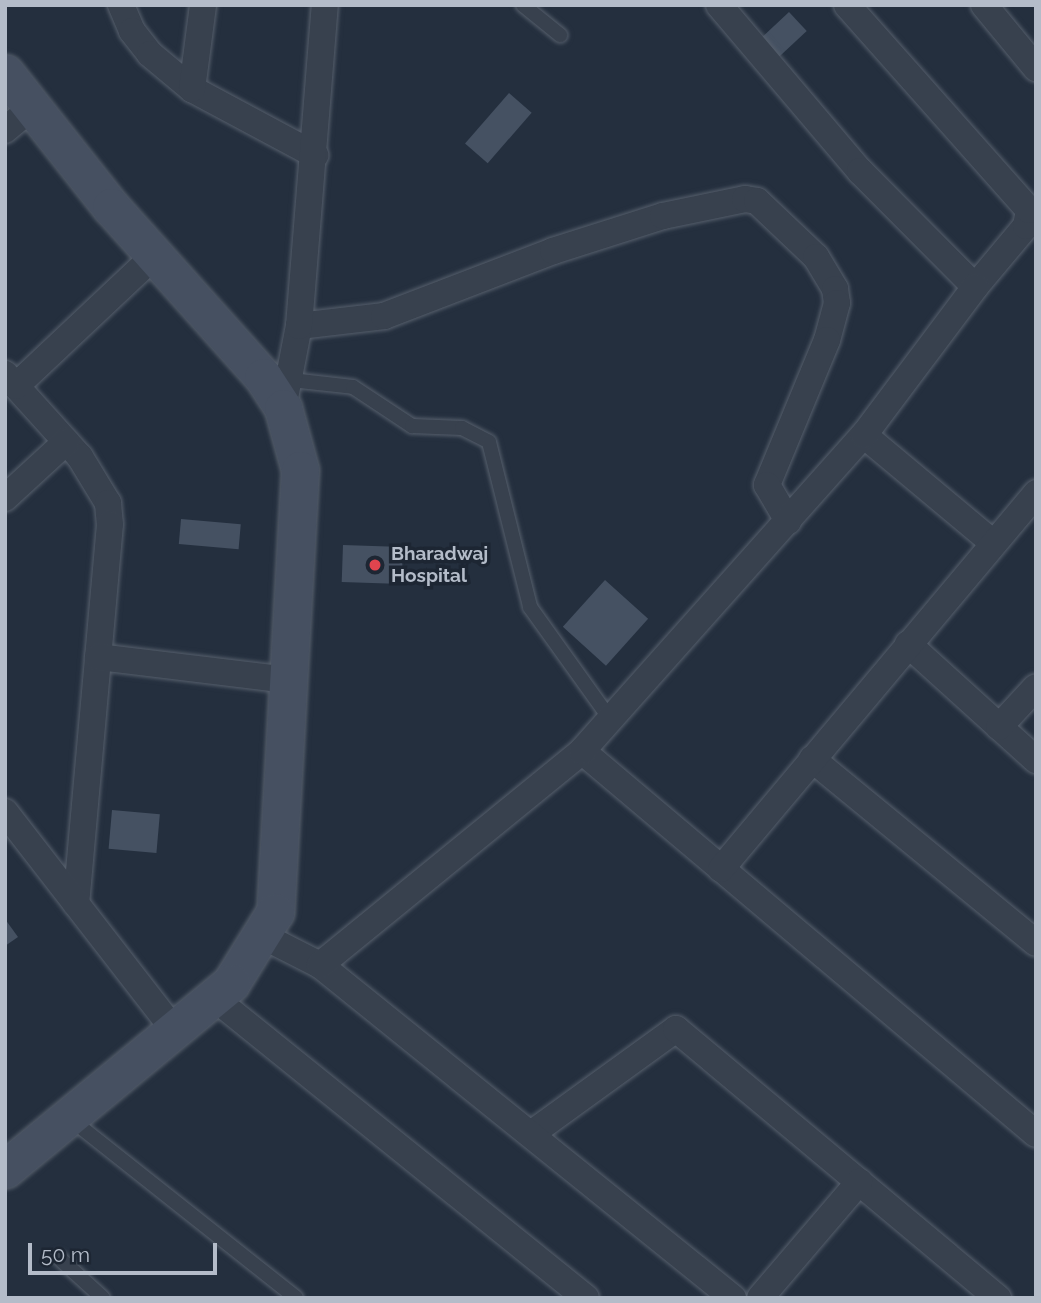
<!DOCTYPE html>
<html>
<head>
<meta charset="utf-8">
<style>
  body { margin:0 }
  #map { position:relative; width:1041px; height:1303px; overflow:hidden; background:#242f3e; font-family:Raleway,sans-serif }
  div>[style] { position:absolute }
  .building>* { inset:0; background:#455162; transform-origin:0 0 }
  .roads { filter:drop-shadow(0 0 2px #565f6c) drop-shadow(0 0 2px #565f6c) }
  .lane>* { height:14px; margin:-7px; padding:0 7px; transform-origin:7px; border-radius:7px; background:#38414e }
  .street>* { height:26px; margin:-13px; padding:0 13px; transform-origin:13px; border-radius:13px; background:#38414e }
  .secondary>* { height:37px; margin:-18.5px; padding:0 18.5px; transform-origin:18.5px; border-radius:18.5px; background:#465061 }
  .dots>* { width:19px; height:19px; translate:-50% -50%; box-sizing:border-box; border:4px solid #1d2633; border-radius:50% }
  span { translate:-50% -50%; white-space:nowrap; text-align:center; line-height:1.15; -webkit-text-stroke:7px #1d2633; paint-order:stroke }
  .poi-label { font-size:19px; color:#b4bcc9; font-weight:700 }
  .left { translate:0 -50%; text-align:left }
  .frame { position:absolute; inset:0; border:7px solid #b4bcc9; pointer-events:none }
  .scale { position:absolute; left:28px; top:1243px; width:189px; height:32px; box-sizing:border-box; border:4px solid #b4bcc9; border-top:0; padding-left:9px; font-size:21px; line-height:24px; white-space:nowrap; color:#b4bcc9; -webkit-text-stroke:5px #1d2633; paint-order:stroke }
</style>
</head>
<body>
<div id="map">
  <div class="building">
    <i style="left:789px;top:12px;width:26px;height:44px;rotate:47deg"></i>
    <i style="left:509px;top:93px;width:30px;height:67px;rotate:41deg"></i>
    <i style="left:181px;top:519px;width:60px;height:25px;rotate:5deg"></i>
    <i style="left:343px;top:545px;width:60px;height:37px;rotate:2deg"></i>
    <i style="left:605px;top:580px;width:58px;height:63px;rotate:42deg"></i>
    <i style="left:112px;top:810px;width:48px;height:39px;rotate:5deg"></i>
    <i style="clip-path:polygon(5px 919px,18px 937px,5px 946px)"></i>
  </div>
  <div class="roads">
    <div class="lane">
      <i style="left:523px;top:5px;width:48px;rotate:39deg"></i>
      <i style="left:291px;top:380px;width:62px;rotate:6.4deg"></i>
      <i style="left:353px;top:387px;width:71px;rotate:33.5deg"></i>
      <i style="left:412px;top:426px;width:50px;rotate:2.3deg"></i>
      <i style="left:462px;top:428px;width:30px;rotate:27deg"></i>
      <i style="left:489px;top:442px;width:170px;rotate:76deg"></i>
      <i style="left:530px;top:607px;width:139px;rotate:54.4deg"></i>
      <i style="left:68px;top:1117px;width:291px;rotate:38.4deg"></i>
      <i style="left:59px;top:1258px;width:59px;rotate:42.3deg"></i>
    </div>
    <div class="street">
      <i style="left:121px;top:5px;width:28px;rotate:67deg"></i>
      <i style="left:132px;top:31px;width:29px;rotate:52deg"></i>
      <i style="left:150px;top:54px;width:55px;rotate:39.8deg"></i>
      <i style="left:192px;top:89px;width:140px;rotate:28.2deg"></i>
      <i style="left:719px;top:5px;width:218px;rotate:49.7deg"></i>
      <i style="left:860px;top:171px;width:163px;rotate:45.2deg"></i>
      <i style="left:975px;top:287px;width:80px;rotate:-50.1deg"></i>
      <i style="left:1026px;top:226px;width:16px;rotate:-79deg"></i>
      <i style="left:1029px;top:210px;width:274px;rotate:-131.6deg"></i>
      <i style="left:984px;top:5px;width:82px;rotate:50.5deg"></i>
      <i style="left:192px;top:89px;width:85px;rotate:-82.5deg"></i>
      <i style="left:5px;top:130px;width:35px;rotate:-40deg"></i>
      <i style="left:299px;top:326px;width:86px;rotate:-6.7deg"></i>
      <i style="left:384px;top:316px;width:181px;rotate:-21deg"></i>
      <i style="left:553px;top:251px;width:115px;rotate:-17.7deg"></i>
      <i style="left:663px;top:216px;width:84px;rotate:-11.7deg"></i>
      <i style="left:745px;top:199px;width:12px;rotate:9deg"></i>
      <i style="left:757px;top:201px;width:81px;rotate:43.5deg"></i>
      <i style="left:816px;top:257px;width:37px;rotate:59deg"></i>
      <i style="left:835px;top:289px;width:14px;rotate:82deg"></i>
      <i style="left:837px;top:303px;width:38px;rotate:105deg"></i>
      <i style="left:827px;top:340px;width:157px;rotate:112.5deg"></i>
      <i style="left:767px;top:485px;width:42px;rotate:59.7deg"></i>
      <i style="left:5px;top:374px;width:112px;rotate:47.9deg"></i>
      <i style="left:80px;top:457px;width:54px;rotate:58.7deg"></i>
      <i style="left:108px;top:503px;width:21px;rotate:85deg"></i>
      <i style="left:110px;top:524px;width:381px;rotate:95.1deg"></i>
      <i style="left:16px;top:386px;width:190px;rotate:-43.3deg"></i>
      <i style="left:283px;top:408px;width:84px;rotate:-79deg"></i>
      <i style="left:299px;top:326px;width:322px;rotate:-85.4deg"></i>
      <i style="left:864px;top:435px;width:168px;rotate:39.9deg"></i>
      <i style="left:5px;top:498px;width:83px;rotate:-42.6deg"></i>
      <i style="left:908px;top:644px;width:173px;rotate:42.2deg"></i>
      <i style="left:98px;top:657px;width:191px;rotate:6.9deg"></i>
      <i style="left:999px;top:727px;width:54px;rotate:-47.2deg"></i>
      <i style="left:582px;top:751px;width:594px;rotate:40.15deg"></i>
      <i style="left:812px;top:759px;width:290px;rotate:39.4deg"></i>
      <i style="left:5px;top:812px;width:276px;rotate:52.2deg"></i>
      <i style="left:721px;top:869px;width:491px;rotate:-50deg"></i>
      <i style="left:261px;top:935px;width:66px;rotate:27deg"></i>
      <i style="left:213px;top:997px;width:479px;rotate:38.9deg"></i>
      <i style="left:531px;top:1134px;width:179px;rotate:-35.9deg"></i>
      <i style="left:676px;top:1029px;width:420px;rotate:39.9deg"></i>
      <i style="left:733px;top:1298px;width:531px;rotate:-141.12deg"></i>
      <i style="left:320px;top:965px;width:338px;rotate:-39.2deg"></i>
      <i style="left:582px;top:751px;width:424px;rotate:-48.3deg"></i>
      <i style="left:864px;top:435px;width:185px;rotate:-53.1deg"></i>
      <i style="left:760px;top:1298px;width:153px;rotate:-49.5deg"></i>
    </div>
    <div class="secondary">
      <i style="left:5px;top:73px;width:171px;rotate:51.7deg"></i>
      <i style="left:111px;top:207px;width:228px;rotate:48.2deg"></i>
      <i style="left:263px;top:377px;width:37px;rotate:57deg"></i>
      <i style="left:283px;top:408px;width:64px;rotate:74.7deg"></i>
      <i style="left:300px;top:470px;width:443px;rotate:93.2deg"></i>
      <i style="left:275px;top:912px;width:84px;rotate:121.8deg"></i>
      <i style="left:231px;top:983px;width:293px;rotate:140.5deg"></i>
    </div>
  </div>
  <div class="dots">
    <i style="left:375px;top:565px;background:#e0444e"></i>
  </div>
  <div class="poi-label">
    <span class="left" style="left:391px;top:565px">Bharadwaj<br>Hospital</span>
  </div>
  <div class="frame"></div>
  <div class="scale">50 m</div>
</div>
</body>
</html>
